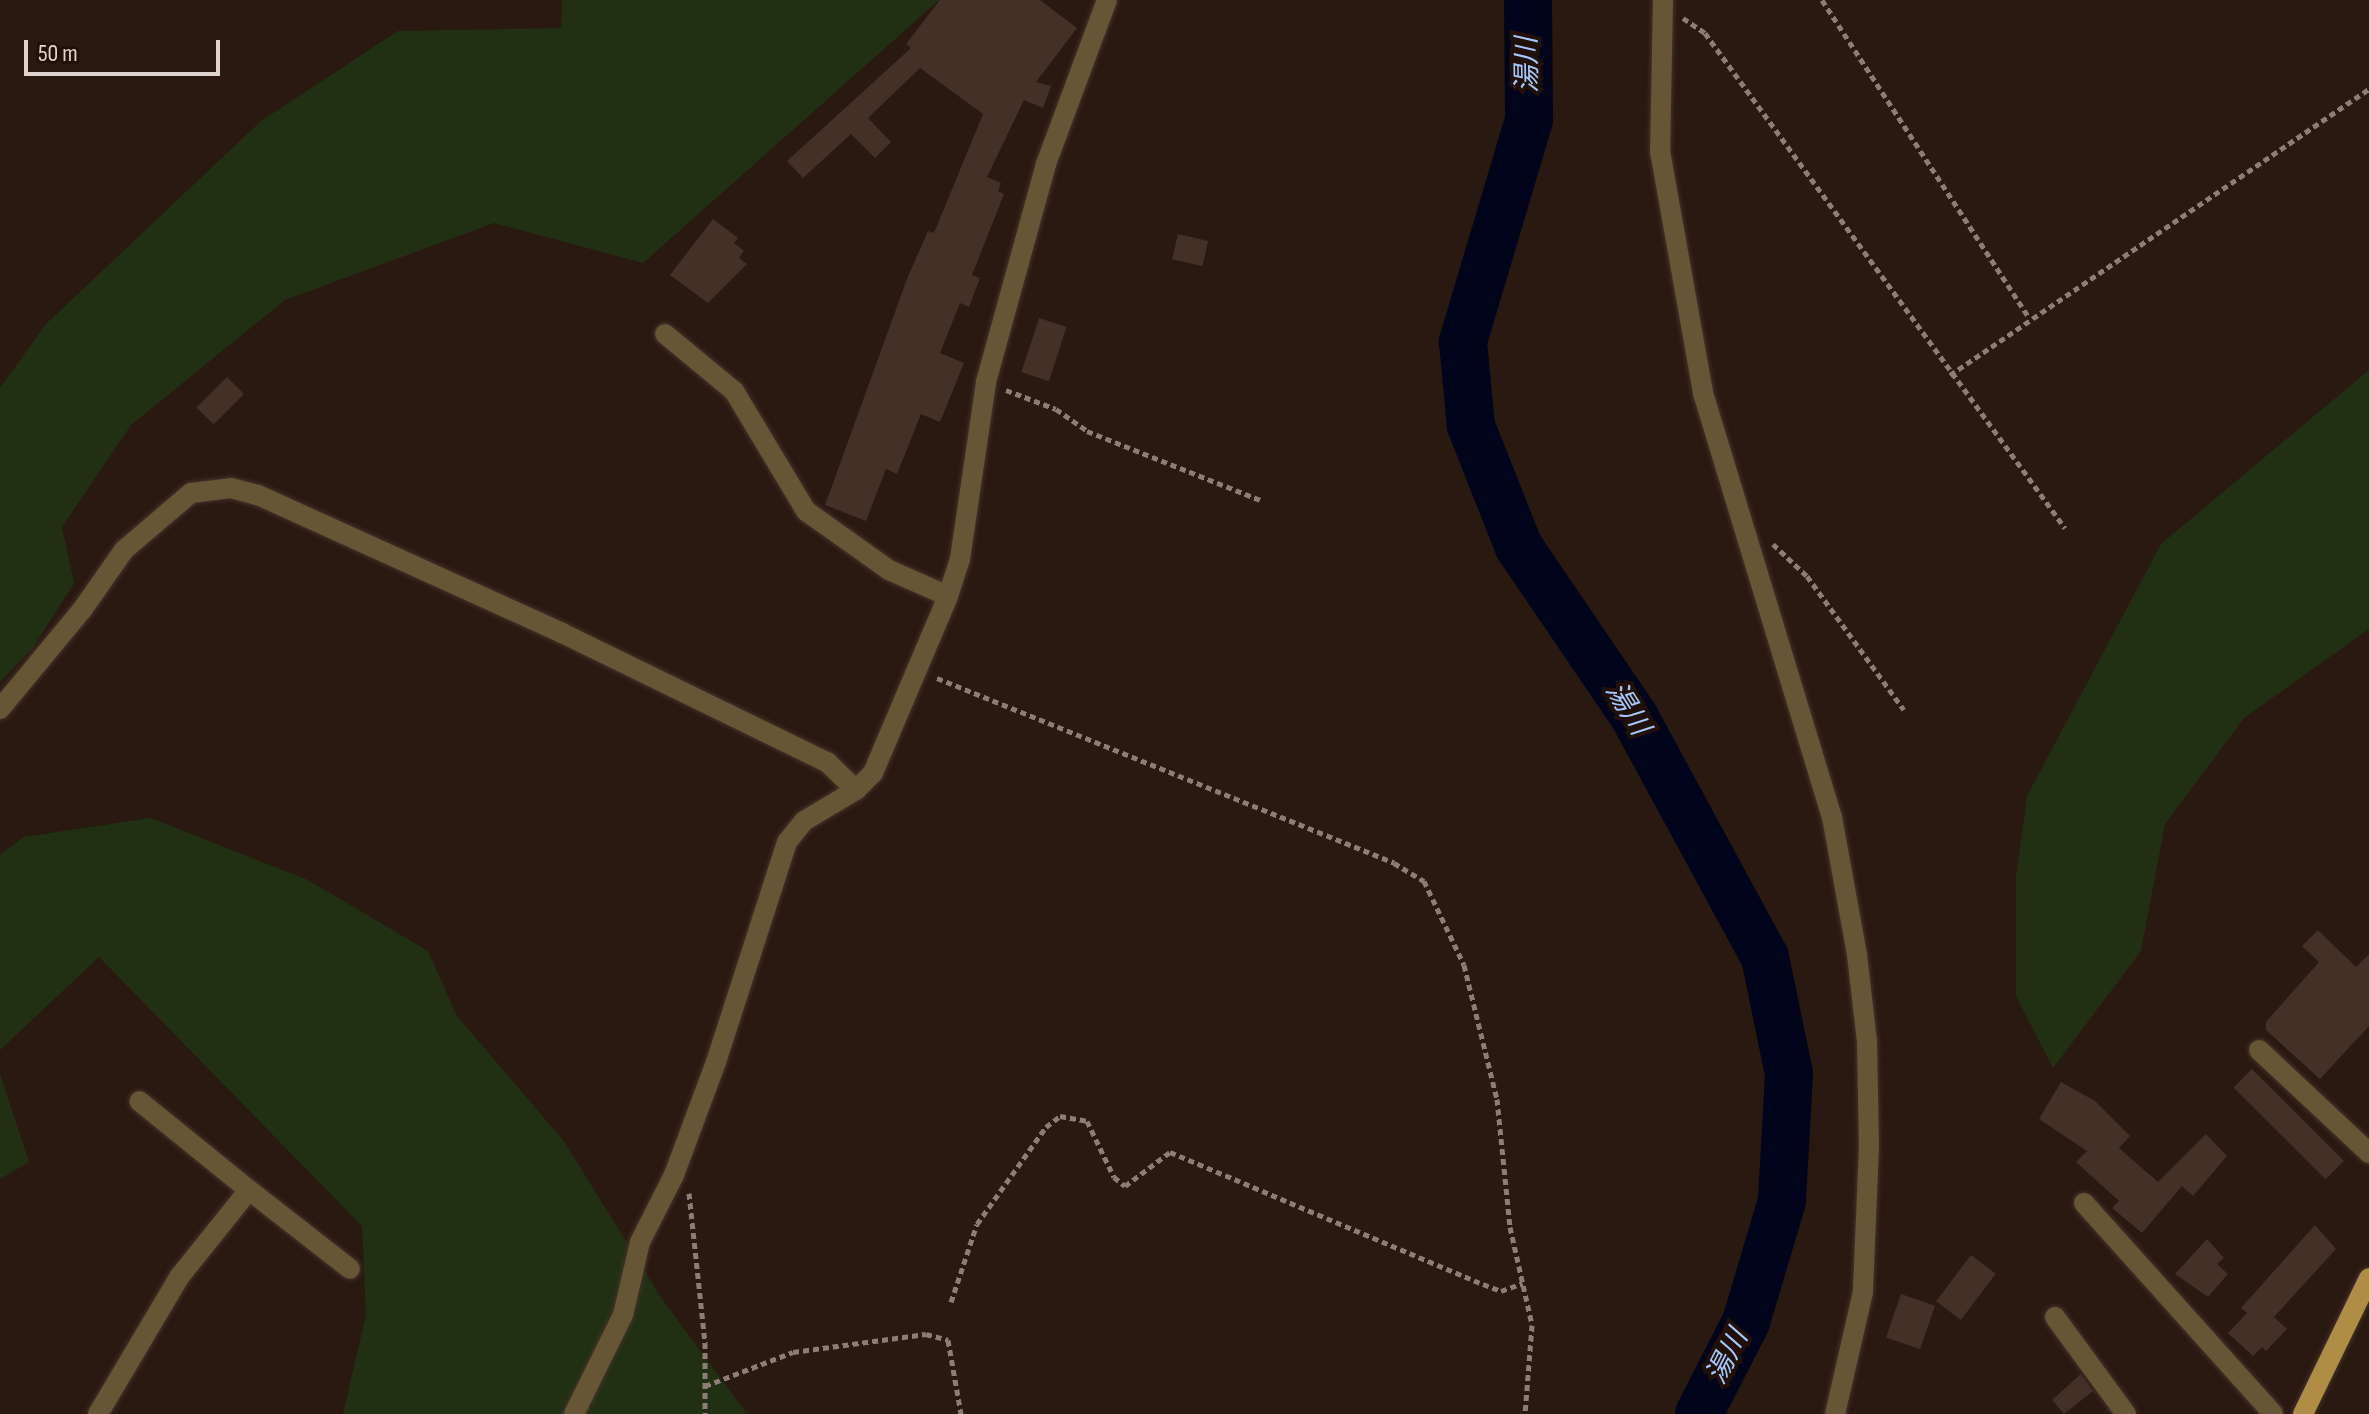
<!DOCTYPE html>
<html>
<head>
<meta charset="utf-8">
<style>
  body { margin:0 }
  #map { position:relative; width:2369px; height:1414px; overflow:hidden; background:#2a1911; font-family:"Sofia Sans Condensed","Noto Sans JP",sans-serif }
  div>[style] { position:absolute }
  .green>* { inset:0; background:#213013 }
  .river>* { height:48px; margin:-24px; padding:0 24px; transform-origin:24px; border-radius:24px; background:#00051c }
  .building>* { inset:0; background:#433027; transform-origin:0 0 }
  .path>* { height:5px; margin-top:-2.5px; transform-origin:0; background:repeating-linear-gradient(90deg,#8c7d77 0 6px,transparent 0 10px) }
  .roads { filter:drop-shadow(0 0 2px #43332b) drop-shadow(0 0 2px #43332b) }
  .minor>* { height:20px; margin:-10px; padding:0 10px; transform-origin:10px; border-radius:10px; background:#665635 }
  .major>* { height:20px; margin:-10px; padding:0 10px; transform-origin:10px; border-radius:10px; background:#af8d45 }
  span { translate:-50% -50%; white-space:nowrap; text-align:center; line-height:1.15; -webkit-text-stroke:8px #201008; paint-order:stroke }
  .water-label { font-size:28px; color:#a4c7fe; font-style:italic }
  .scale { position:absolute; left:24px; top:40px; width:196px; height:36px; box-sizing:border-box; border:4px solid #e0d4ce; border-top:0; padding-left:10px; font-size:24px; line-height:28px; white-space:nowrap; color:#e0d4ce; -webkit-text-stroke:6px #201008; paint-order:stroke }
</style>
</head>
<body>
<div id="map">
  <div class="green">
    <i style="clip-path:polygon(562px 0,939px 0,643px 263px,494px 223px,285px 300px,131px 425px,62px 527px,74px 583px,33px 648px,0 682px,0 388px,46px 324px,261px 121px,398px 31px,561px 28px)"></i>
    <i style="clip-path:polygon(2369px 370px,2369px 629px,2244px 718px,2165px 824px,2141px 951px,2053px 1068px,2016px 996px,2016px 877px,2027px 796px,2161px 544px)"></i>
    <i style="clip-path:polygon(151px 818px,308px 880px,428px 951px,457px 1016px,563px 1140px,662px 1299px,747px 1414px,343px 1414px,366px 1315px,362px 1226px,99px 957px,0 1050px,0 855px,23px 837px)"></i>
    <i style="clip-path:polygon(0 1074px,29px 1162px,0 1179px)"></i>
  </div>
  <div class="river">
    <i style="left:1528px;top:0;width:120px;rotate:89.5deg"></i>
    <i style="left:1529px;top:120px;width:232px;rotate:106.6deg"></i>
    <i style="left:1463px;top:342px;width:84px;rotate:84.6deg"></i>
    <i style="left:1471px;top:426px;width:130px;rotate:68.4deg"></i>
    <i style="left:1519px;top:547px;width:207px;rotate:55.8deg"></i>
    <i style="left:1635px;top:718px;width:272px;rotate:61.5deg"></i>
    <i style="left:1765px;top:957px;width:119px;rotate:78.4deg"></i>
    <i style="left:1789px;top:1074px;width:127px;rotate:93.2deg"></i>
    <i style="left:1782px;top:1201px;width:126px;rotate:106.6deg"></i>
    <i style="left:1746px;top:1322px;width:103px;rotate:117.1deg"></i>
  </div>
  <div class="building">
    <i style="clip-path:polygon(940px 0,1040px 0,1077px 28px,1036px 82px,1051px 86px,1043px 108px,1024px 100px,987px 177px,1001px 183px,998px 191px,1004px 194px,972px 275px,980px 278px,969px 307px,960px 303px,940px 353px,964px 363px,940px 422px,921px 414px,897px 474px,886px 469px,866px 521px,825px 505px,907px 279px,928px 231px,934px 233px,983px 114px,920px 68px,868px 118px,891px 142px,875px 158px,851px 134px,803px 178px,787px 161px,911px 48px,906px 44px)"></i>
    <i style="clip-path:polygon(713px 219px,738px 238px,734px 243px,744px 251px,739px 258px,747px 264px,708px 303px,670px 275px)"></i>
    <i style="left:1178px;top:234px;width:31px;height:26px;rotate:13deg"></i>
    <i style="left:1039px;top:318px;width:29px;height:57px;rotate:18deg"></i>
    <i style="left:227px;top:377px;width:24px;height:43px;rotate:45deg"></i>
    <i style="clip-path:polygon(2318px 930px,2356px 967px,2369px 954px,2369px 1026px,2320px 1079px,2266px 1030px,2266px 1022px,2319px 962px,2302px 946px)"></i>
    <i style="left:2252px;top:1069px;width:130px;height:26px;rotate:45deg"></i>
    <i style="clip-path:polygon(2061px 1082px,2095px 1101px,2130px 1136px,2119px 1148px,2158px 1182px,2206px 1134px,2227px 1156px,2193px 1196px,2182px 1186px,2142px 1233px,2112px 1208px,2119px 1201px,2076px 1162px,2087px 1151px,2039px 1119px)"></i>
    <i style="clip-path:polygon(2315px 1225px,2336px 1249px,2274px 1317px,2287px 1329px,2266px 1351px,2262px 1347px,2253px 1356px,2228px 1333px,2247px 1313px,2241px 1308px)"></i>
    <i style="clip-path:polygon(2207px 1239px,2224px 1258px,2217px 1264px,2228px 1274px,2208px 1297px,2175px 1274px)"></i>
    <i style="left:1971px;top:1255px;width:31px;height:58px;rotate:37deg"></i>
    <i style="left:1901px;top:1294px;width:36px;height:46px;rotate:19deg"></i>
    <i style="clip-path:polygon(2081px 1374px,2093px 1391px,2064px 1414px,2052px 1400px)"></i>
  </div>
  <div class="path">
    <i style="left:1822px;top:0;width:379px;rotate:56.9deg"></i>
    <i style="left:1683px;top:18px;width:27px;rotate:34deg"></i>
    <i style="left:1705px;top:33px;width:612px;rotate:53.97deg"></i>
    <i style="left:1950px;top:375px;width:507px;rotate:-34.32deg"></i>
    <i style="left:1006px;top:390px;width:53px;rotate:20.8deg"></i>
    <i style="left:1056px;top:409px;width:38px;rotate:35deg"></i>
    <i style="left:1087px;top:431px;width:189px;rotate:21.7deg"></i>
    <i style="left:1773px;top:544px;width:47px;rotate:43.3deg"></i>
    <i style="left:1807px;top:576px;width:165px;rotate:54.1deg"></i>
    <i style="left:937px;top:678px;width:493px;rotate:22deg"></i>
    <i style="left:1394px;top:863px;width:35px;rotate:31deg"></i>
    <i style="left:1424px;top:881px;width:93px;rotate:64.5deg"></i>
    <i style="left:1464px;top:965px;width:138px;rotate:76.2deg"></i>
    <i style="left:1497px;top:1099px;width:129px;rotate:84.2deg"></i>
    <i style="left:1510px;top:1227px;width:100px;rotate:77.3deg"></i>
    <i style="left:1532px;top:1325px;width:89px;rotate:94.5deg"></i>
    <i style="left:689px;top:1193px;width:151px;rotate:83.9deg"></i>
    <i style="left:705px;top:1343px;width:71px;rotate:90deg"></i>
    <i style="left:951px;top:1302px;width:82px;rotate:-71.6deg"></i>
    <i style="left:977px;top:1224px;width:119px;rotate:-54.6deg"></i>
    <i style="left:1046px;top:1127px;width:18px;rotate:-38deg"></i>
    <i style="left:1060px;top:1116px;width:27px;rotate:10deg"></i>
    <i style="left:1087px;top:1121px;width:62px;rotate:64.3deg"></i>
    <i style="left:1114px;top:1177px;width:14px;rotate:39deg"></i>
    <i style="left:1125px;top:1186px;width:56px;rotate:-37.1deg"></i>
    <i style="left:1170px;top:1152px;width:340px;rotate:22.9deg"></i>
    <i style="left:1483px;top:1284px;width:19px;rotate:21deg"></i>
    <i style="left:1501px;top:1291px;width:23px;rotate:-20deg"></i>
    <i style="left:705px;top:1386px;width:94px;rotate:-21.1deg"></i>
    <i style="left:793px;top:1352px;width:134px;rotate:-7.7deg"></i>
    <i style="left:926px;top:1334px;width:23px;rotate:15deg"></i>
    <i style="left:948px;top:1340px;width:75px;rotate:80deg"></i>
  </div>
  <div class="roads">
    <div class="minor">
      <i style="left:1663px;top:0;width:151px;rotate:91.1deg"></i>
      <i style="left:1660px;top:151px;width:246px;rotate:79.9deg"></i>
      <i style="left:1703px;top:393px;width:443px;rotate:73.1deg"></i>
      <i style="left:1832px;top:817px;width:140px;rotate:79.7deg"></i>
      <i style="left:1857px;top:955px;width:88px;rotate:83.4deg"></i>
      <i style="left:1867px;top:1042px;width:104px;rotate:88.9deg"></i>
      <i style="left:1869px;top:1146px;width:146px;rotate:92.4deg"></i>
      <i style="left:1863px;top:1292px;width:125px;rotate:102.9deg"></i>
      <i style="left:665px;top:334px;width:89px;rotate:39.6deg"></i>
      <i style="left:734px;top:391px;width:140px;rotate:59deg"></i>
      <i style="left:806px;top:511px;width:102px;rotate:35.4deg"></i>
      <i style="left:889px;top:570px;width:64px;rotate:23.8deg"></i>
      <i style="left:0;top:709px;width:129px;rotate:-50.4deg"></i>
      <i style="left:82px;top:610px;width:73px;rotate:-55deg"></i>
      <i style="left:124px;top:550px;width:88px;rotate:-40.4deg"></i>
      <i style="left:191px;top:493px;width:40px;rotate:-7.1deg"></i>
      <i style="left:231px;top:488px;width:28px;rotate:15deg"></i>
      <i style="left:258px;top:495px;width:334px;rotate:24.4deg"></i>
      <i style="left:562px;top:633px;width:295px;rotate:26deg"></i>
      <i style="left:827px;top:762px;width:40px;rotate:44deg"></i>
      <i style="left:2259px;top:1050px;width:151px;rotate:43.1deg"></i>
      <i style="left:249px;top:1190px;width:128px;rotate:38deg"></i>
      <i style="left:2084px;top:1203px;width:283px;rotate:48.1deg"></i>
      <i style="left:2055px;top:1317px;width:120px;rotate:53.8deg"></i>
      <i style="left:98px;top:1414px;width:161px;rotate:-59.3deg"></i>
      <i style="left:180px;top:1276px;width:110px;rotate:-51.3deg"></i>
      <i style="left:249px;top:1190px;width:141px;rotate:-141deg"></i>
      <i style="left:574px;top:1414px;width:110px;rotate:-63.7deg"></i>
      <i style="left:623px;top:1315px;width:75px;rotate:-76.9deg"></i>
      <i style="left:640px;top:1242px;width:75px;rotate:-63.1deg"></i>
      <i style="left:674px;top:1175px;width:121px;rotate:-69.6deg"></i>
      <i style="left:716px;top:1062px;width:231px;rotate:-72.1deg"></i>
      <i style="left:787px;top:842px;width:27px;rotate:-51deg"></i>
      <i style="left:804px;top:821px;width:61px;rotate:-30.8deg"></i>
      <i style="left:856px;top:790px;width:24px;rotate:-45deg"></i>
      <i style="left:873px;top:773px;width:192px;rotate:-67deg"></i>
      <i style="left:948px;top:596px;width:39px;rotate:-72deg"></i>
      <i style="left:960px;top:559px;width:179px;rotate:-81.6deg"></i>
      <i style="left:986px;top:382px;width:226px;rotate:-74.6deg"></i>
      <i style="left:1046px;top:164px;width:175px;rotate:-69.6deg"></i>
    </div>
    <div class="major">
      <i style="left:2303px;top:1414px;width:151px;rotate:-64.1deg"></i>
    </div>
  </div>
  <div class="water-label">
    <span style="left:1528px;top:65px;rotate:-91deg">湯川</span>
    <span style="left:1627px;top:709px;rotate:58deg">湯川</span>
    <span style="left:1728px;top:1357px;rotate:-63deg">湯川</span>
  </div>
  <div class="scale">50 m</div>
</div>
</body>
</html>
